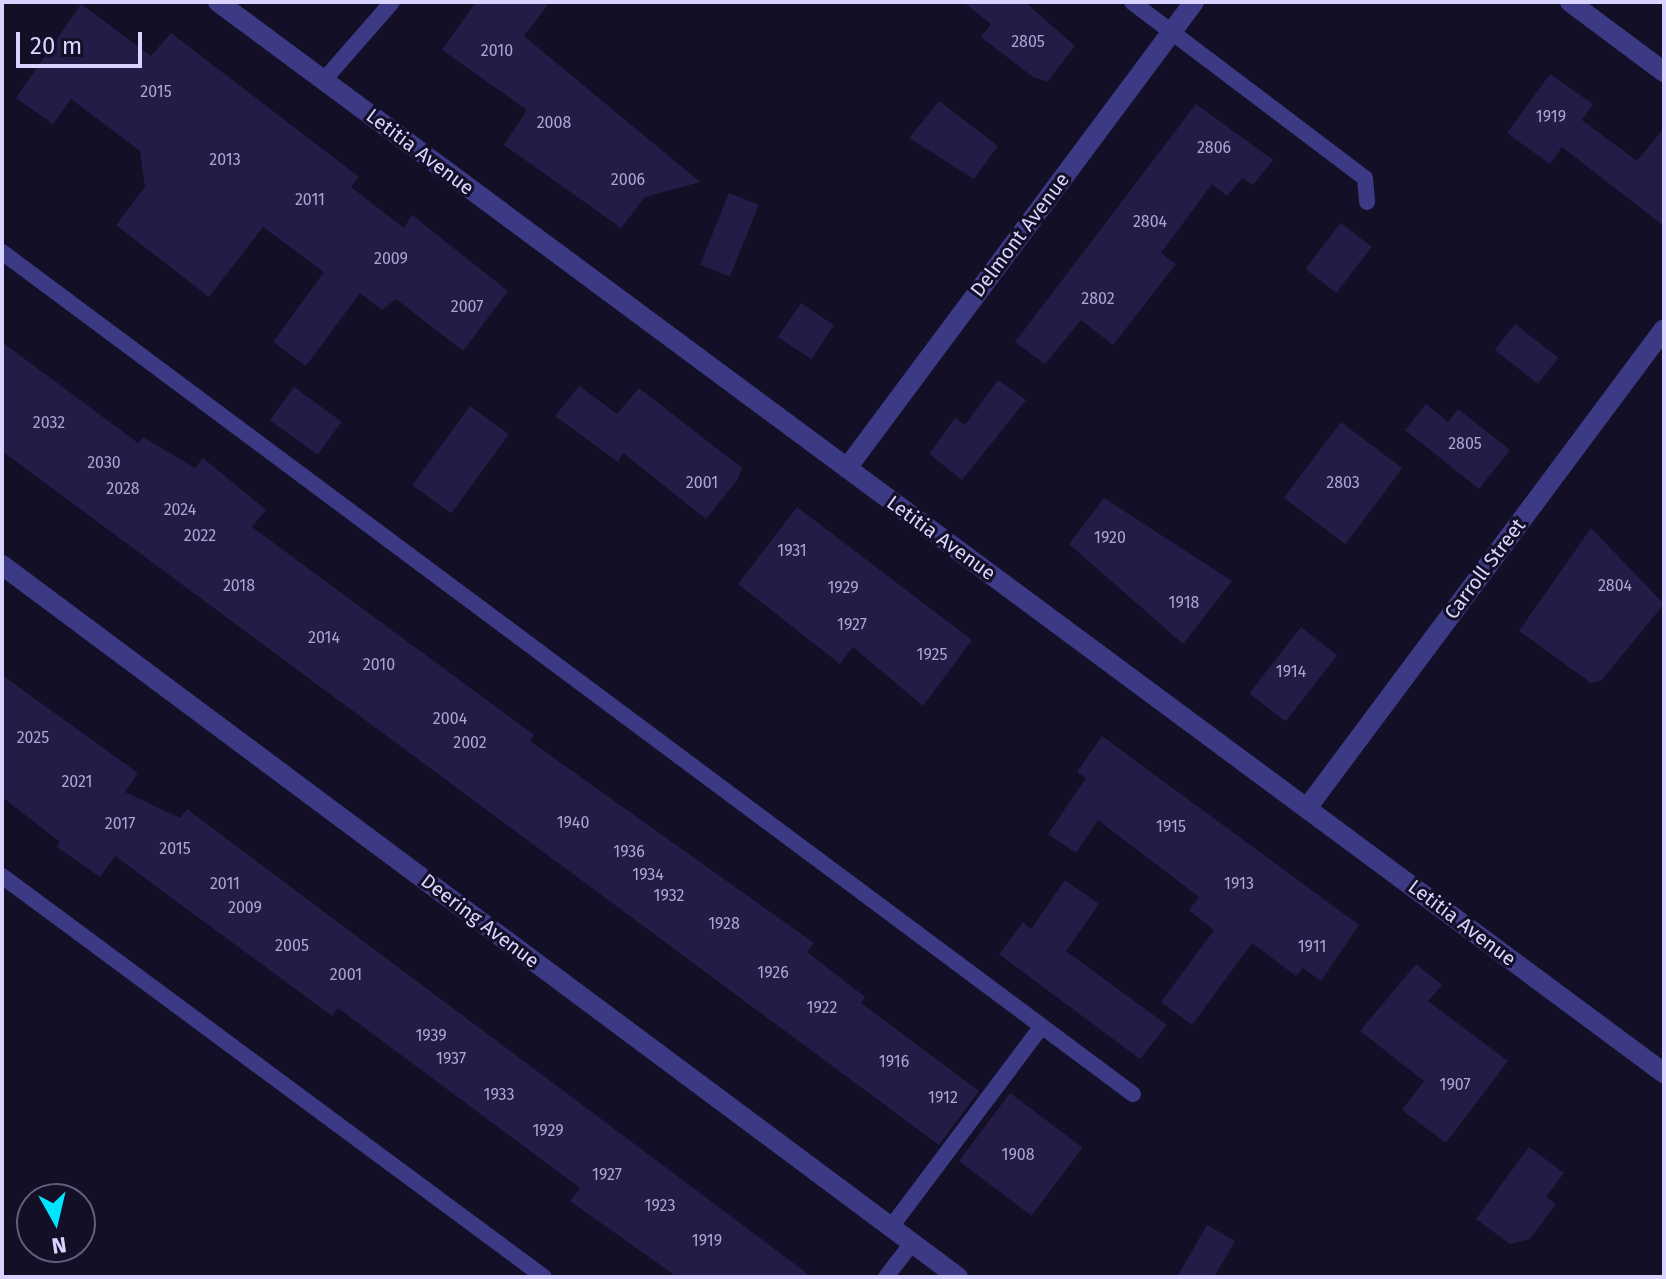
<!DOCTYPE html>
<html>
<head>
<meta charset="utf-8">
<style>
  body { margin:0 }
  #map { position:relative; width:1666px; height:1279px; overflow:hidden; background:#130f26; font-family:"Fira Sans",sans-serif }
  div>[style] { position:absolute }
  .building>* { inset:0; background:#241b47; transform-origin:0 0 }
  .service>* { height:16px; margin:-8px; padding:0 8px; transform-origin:8px; border-radius:8px; background:#3d3a85 }
  .minor>* { height:20px; margin:-10px; padding:0 10px; transform-origin:10px; border-radius:10px; background:#3d3a85 }
  span { translate:-50% -50%; white-space:nowrap; text-align:center; line-height:1.15; -webkit-text-stroke:6px #130f26; paint-order:stroke }
  .number-label { font-size:16px; color:#aca6d1 }
  .number-label span { -webkit-text-stroke-width:0 }
  .street-label { font-size:20px; color:#d9d4ff }
  .frame { position:absolute; inset:0; border:4px solid #d9d4ff; pointer-events:none }
  .north { position:absolute; left:16px; top:1183px; width:80px; height:80px; box-sizing:border-box; background:#130f26; border:2px solid #625e7d; border-radius:50%; rotate:172deg; font-size:22px; font-weight:700; line-height:32px; text-align:center; color:#d9d4ff }
  .north::after { content:''; display:block; margin:auto; width:28px; height:36px; background:#00e5ff; clip-path:polygon(50% 0,100% 100%,50% 72%,0 100%) }
  .scale { position:absolute; left:16px; top:32px; width:126px; height:36px; box-sizing:border-box; border:4px solid #d9d4ff; border-top:0; padding-left:10px; font-size:24px; line-height:28px; white-space:nowrap; color:#d9d4ff; -webkit-text-stroke:6px #130f26; paint-order:stroke }
</style>
</head>
<body>
<div id="map">
  <div class="building">
    <i style="clip-path:polygon(476px 2px,550px 2px,524px 36px,700px 182px,645px 197px,621px 228px,504px 145px,527px 110px,442px 50px)"></i>
    <i style="clip-path:polygon(963px 2px,1025px 2px,1075px 46px,1047px 82px,1033px 77px,981px 37px,991px 24px)"></i>
    <i style="clip-path:polygon(81px 4px,151px 56px,171px 33px,359px 177px,351px 187px,404px 228px,412px 215px,508px 291px,463px 351px,396px 299px,382px 310px,360px 293px,306px 366px,273px 342px,324px 272px,263px 227px,209px 297px,116px 225px,145px 187px,140px 151px,71px 99px,53px 124px,16px 98px)"></i>
    <i style="clip-path:polygon(1550px 74px,1593px 104px,1582px 120px,1637px 161px,1664px 128px,1664px 226px,1562px 147px,1550px 164px,1507px 133px)"></i>
    <i style="clip-path:polygon(939px 101px,998px 146px,974px 179px,909px 138px)"></i>
    <i style="clip-path:polygon(1196px 104px,1273px 160px,1253px 185px,1242px 178px,1227px 196px,1212px 184px,1161px 253px,1176px 264px,1113px 345px,1081px 320px,1045px 364px,1015px 342px)"></i>
    <i style="left:729px;top:193px;width:32px;height:77px;rotate:22deg"></i>
    <i style="left:1341px;top:223px;width:39px;height:58px;rotate:38deg"></i>
    <i style="left:801px;top:303px;width:40px;height:41px;rotate:34deg"></i>
    <i style="left:1515px;top:324px;width:55px;height:33px;rotate:38deg"></i>
    <i style="clip-path:polygon(2px 342px,138px 443px,143px 437px,195px 468px,203px 458px,266px 510px,252px 527px,534px 735px,530px 741px,814px 943px,807px 952px,865px 997px,861px 1003px,979px 1091px,939px 1145px,2px 451px)"></i>
    <i style="clip-path:polygon(998px 380px,1026px 400px,962px 480px,929px 454px,955px 418px,965px 425px)"></i>
    <i style="clip-path:polygon(579px 386px,617px 414px,639px 388px,742px 468px,738px 479px,706px 519px,623px 453px,618px 462px,555px 416px)"></i>
    <i style="left:294px;top:387px;width:59px;height:41px;rotate:36deg"></i>
    <i style="clip-path:polygon(1426px 404px,1448px 422px,1458px 409px,1510px 450px,1479px 489px,1405px 430px)"></i>
    <i style="left:470px;top:406px;width:48px;height:98px;rotate:36deg"></i>
    <i style="left:1341px;top:422px;width:77px;height:95px;rotate:37deg"></i>
    <i style="clip-path:polygon(1104px 498px,1232px 581px,1183px 644px,1069px 544px)"></i>
    <i style="clip-path:polygon(797px 507px,972px 640px,923px 706px,853px 647px,840px 664px,738px 584px)"></i>
    <i style="clip-path:polygon(1591px 528px,1664px 604px,1601px 681px,1591px 683px,1519px 631px)"></i>
    <i style="left:1301px;top:627px;width:46px;height:84px;rotate:38deg"></i>
    <i style="clip-path:polygon(2px 675px,138px 773px,125px 792px,180px 818px,187px 809px,812px 1277px,677px 1277px,570px 1201px,580px 1188px,338px 1008px,332px 1016px,115px 856px,100px 877px,57px 847px,60px 842px,2px 797px)"></i>
    <i style="clip-path:polygon(1102px 736px,1359px 925px,1321px 981px,1303px 968px,1296px 976px,1252px 943px,1192px 1025px,1161px 1002px,1214px 930px,1189px 910px,1199px 897px,1098px 820px,1076px 853px,1048px 834px,1086px 778px,1077px 772px)"></i>
    <i style="clip-path:polygon(1065px 880px,1099px 904px,1066px 951px,1167px 1025px,1140px 1059px,999px 954px,1023px 922px,1031px 929px)"></i>
    <i style="clip-path:polygon(1416px 964px,1442px 985px,1428px 1001px,1508px 1061px,1446px 1143px,1402px 1110px,1424px 1081px,1360px 1031px)"></i>
    <i style="left:1010px;top:1093px;width:91px;height:85px;rotate:37deg"></i>
    <i style="clip-path:polygon(1529px 1147px,1564px 1173px,1546px 1197px,1556px 1204px,1530px 1239px,1510px 1244px,1476px 1219px)"></i>
    <i style="clip-path:polygon(1207px 1225px,1235px 1241px,1214px 1277px,1177px 1277px)"></i>
  </div>
  <div class="service">
    <i style="left:1132px;top:2px;width:292px;rotate:37.1deg"></i>
    <i style="left:1365px;top:178px;width:24px;rotate:85deg"></i>
    <i style="left:324px;top:80px;width:103px;rotate:-48.9deg"></i>
    <i style="left:2px;top:252px;width:1410px;rotate:36.67deg"></i>
    <i style="left:2px;top:876px;width:674px;rotate:36.5deg"></i>
    <i style="left:891px;top:1227px;width:251px;rotate:-53.1deg"></i>
    <i style="left:886px;top:1277px;width:43px;rotate:-52.6deg"></i>
  </div>
  <div class="minor">
    <i style="left:218px;top:2px;width:1799px;rotate:36.53deg"></i>
    <i style="left:1570px;top:2px;width:117px;rotate:36.7deg"></i>
    <i style="left:847px;top:468px;width:581px;rotate:-53.33deg"></i>
    <i style="left:2px;top:565px;width:1192px;rotate:36.68deg"></i>
    <i style="left:1307px;top:808px;width:597px;rotate:-53.3deg"></i>
  </div>
  <div class="number-label">
    <span style="left:1028px;top:42px">2805</span>
    <span style="left:497px;top:51px">2010</span>
    <span style="left:156px;top:92px">2015</span>
    <span style="left:1551px;top:117px">1919</span>
    <span style="left:554px;top:123px">2008</span>
    <span style="left:1214px;top:148px">2806</span>
    <span style="left:225px;top:160px">2013</span>
    <span style="left:628px;top:180px">2006</span>
    <span style="left:310px;top:200px">2011</span>
    <span style="left:1150px;top:222px">2804</span>
    <span style="left:391px;top:259px">2009</span>
    <span style="left:1098px;top:299px">2802</span>
    <span style="left:467px;top:307px">2007</span>
    <span style="left:49px;top:423px">2032</span>
    <span style="left:1465px;top:444px">2805</span>
    <span style="left:104px;top:463px">2030</span>
    <span style="left:702px;top:483px">2001</span>
    <span style="left:1343px;top:483px">2803</span>
    <span style="left:123px;top:489px">2028</span>
    <span style="left:180px;top:510px">2024</span>
    <span style="left:200px;top:536px">2022</span>
    <span style="left:1110px;top:538px">1920</span>
    <span style="left:792px;top:551px">1931</span>
    <span style="left:239px;top:586px">2018</span>
    <span style="left:1615px;top:586px">2804</span>
    <span style="left:843px;top:588px">1929</span>
    <span style="left:1184px;top:603px">1918</span>
    <span style="left:852px;top:625px">1927</span>
    <span style="left:324px;top:638px">2014</span>
    <span style="left:932px;top:655px">1925</span>
    <span style="left:379px;top:665px">2010</span>
    <span style="left:1291px;top:672px">1914</span>
    <span style="left:450px;top:719px">2004</span>
    <span style="left:33px;top:738px">2025</span>
    <span style="left:470px;top:743px">2002</span>
    <span style="left:77px;top:782px">2021</span>
    <span style="left:573px;top:823px">1940</span>
    <span style="left:120px;top:824px">2017</span>
    <span style="left:1171px;top:827px">1915</span>
    <span style="left:175px;top:849px">2015</span>
    <span style="left:629px;top:852px">1936</span>
    <span style="left:648px;top:875px">1934</span>
    <span style="left:225px;top:884px">2011</span>
    <span style="left:1239px;top:884px">1913</span>
    <span style="left:669px;top:896px">1932</span>
    <span style="left:245px;top:908px">2009</span>
    <span style="left:724px;top:924px">1928</span>
    <span style="left:292px;top:946px">2005</span>
    <span style="left:1312px;top:947px">1911</span>
    <span style="left:773px;top:973px">1926</span>
    <span style="left:346px;top:975px">2001</span>
    <span style="left:822px;top:1008px">1922</span>
    <span style="left:431px;top:1036px">1939</span>
    <span style="left:451px;top:1059px">1937</span>
    <span style="left:894px;top:1062px">1916</span>
    <span style="left:1455px;top:1085px">1907</span>
    <span style="left:499px;top:1095px">1933</span>
    <span style="left:943px;top:1098px">1912</span>
    <span style="left:548px;top:1131px">1929</span>
    <span style="left:1018px;top:1155px">1908</span>
    <span style="left:607px;top:1175px">1927</span>
    <span style="left:660px;top:1206px">1923</span>
    <span style="left:707px;top:1241px">1919</span>
  </div>
  <div class="street-label">
    <span style="left:420px;top:152px;rotate:37deg">Letitia Avenue</span>
    <span style="left:1020px;top:235px;rotate:-53deg">Delmont Avenue</span>
    <span style="left:941px;top:538px;rotate:36deg">Letitia Avenue</span>
    <span style="left:1485px;top:569px;rotate:-53deg">Carroll Street</span>
    <span style="left:480px;top:921px;rotate:37deg">Deering Avenue</span>
    <span style="left:1462px;top:923px;rotate:37deg">Letitia Avenue</span>
  </div>
  <div class="frame"></div>
  <div class="north">N</div>
  <div class="scale">20 m</div>
</div>
</body>
</html>
